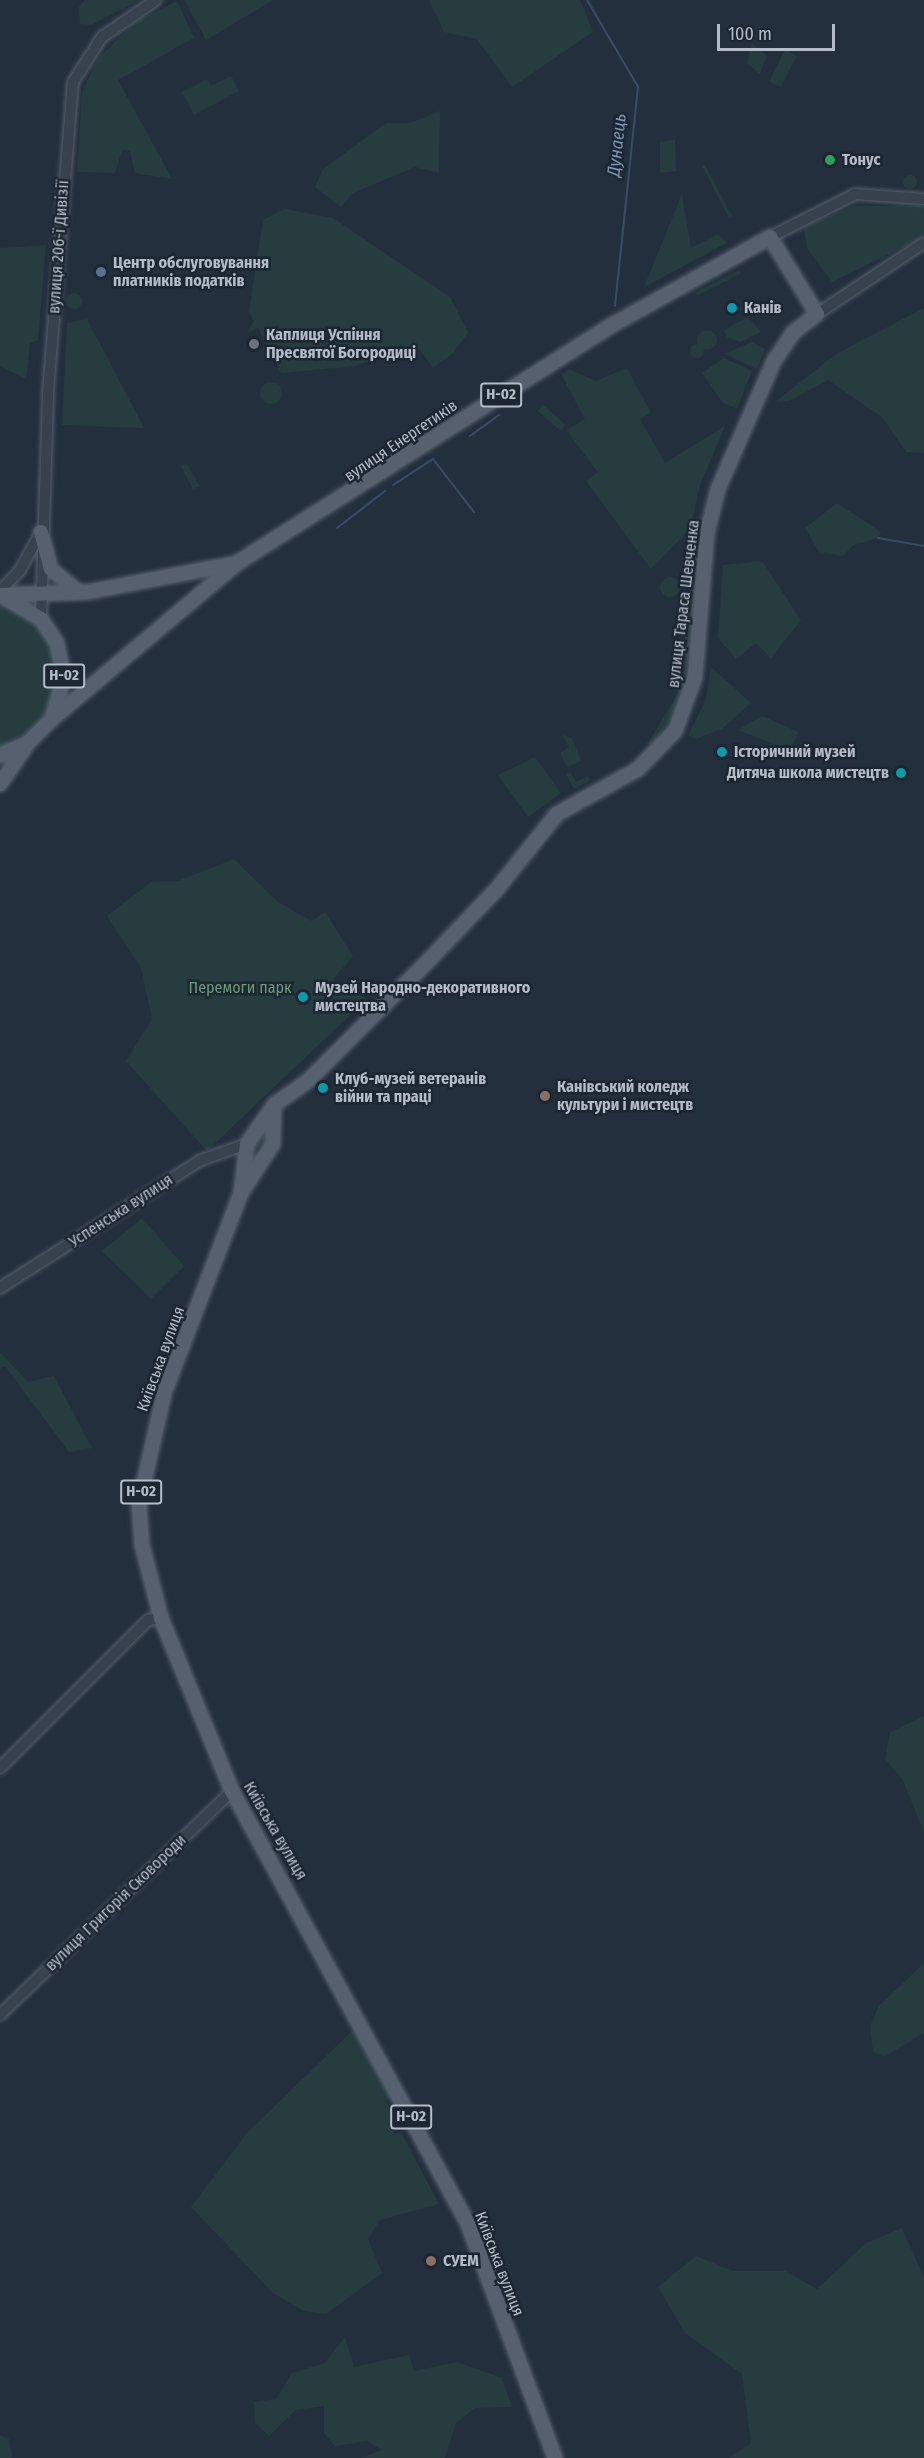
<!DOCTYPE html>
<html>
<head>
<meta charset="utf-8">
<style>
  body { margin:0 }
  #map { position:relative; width:924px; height:2458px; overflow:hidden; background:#242f3e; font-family:"Fira Sans Condensed",sans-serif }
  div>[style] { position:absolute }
  .green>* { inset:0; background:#263c3f; transform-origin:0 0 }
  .round { border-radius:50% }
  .stream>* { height:2px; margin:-1px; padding:0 1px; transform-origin:1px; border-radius:1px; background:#394c67 }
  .roads { filter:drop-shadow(0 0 2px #565f6c) drop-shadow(0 0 2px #565f6c) }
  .minor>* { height:10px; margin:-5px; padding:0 5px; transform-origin:5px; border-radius:5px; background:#38414e }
  .major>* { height:14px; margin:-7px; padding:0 7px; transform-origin:7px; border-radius:7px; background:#56606e }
  .dots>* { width:16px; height:16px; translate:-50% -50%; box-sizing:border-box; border:3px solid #1d2633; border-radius:50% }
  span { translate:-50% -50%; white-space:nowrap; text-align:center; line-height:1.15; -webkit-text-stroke:5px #1d2633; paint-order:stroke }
  .shield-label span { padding:2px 4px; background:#1d2633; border:2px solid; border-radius:4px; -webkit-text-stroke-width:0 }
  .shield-label { font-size:15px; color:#b4bcc9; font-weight:700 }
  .poi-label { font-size:16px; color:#b4bcc9; font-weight:700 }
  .left { translate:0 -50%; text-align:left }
  .right { translate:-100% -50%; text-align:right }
  .street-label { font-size:16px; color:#b4bcc9 }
  .park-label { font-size:16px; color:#6b9a76 }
  .water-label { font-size:18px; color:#7c92b1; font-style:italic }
  .scale { position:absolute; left:717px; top:24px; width:118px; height:27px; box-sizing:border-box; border:3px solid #b4bcc9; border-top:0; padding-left:8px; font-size:18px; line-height:21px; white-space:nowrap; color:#b4bcc9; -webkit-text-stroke:4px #1d2633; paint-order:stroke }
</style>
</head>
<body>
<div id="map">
  <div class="green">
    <i style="clip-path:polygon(85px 0,140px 0,91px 25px,80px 24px,79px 7px)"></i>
    <i style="clip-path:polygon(184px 0,273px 0,206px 40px)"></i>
    <i style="clip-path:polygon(429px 0,580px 0,593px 32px,512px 87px,477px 39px,444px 32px)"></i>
    <i style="clip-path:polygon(177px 1px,194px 38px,118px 80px,172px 179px,135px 173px,130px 151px,122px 150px,115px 173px,77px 172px,82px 92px,98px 58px,134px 23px)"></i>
    <i style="clip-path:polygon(752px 43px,767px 56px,760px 74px,747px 63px)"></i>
    <i style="left:785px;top:50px;width:13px;height:35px;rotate:27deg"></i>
    <i style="clip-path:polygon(231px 76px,239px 91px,194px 115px,182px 92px,207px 79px,211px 86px)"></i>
    <i style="clip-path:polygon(440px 111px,439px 173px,415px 167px,353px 193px,341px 207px,315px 187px,323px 169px,386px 123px,410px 123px)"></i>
    <i style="clip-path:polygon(675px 140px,676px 171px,660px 173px,660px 142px)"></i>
    <i style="clip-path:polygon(705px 165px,732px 216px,729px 218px,702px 166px)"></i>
    <i class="round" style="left:903px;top:175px;width:14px;height:14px"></i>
    <i style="clip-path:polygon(682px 194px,691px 248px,718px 234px,727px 243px,644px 287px)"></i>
    <i style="clip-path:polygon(853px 206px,924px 206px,924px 237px,832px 282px,807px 248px,804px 227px)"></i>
    <i style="clip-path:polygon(285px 209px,333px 218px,450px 297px,468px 333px,453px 353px,433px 368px,421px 351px,406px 347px,356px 366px,281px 373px,258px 328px,247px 333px,254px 321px,249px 311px,263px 220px)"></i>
    <i style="clip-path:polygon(46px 245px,38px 340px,30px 343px,26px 379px,0 366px,0 248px)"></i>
    <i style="left:739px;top:270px;width:4px;height:49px;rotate:63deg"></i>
    <i class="round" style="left:66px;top:293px;width:16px;height:16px"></i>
    <i style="clip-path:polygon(924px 308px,924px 453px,906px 452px,882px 417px,828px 380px,789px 401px,775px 402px,836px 354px)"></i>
    <i style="clip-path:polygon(748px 317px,761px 332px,740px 342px,727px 337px,724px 330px)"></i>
    <i style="clip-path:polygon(87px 319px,144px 428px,62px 425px,67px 323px)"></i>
    <i class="round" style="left:697px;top:330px;width:20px;height:20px"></i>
    <i style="clip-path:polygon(751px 342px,765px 349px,757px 369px,725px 354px)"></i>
    <i class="round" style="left:690px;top:344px;width:14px;height:14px"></i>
    <i style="clip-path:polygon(724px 358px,752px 371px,737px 409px,723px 403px,702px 373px)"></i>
    <i style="clip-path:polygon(627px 368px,651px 413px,640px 419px,665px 463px,725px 426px,700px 485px,690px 529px,651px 569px,586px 481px,598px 472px,566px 430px,585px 419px,561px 374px,569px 369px,596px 381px)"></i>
    <i class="round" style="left:260px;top:382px;width:22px;height:22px"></i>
    <i style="left:543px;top:405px;width:30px;height:8px;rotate:41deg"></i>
    <i style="left:187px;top:463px;width:26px;height:7px;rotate:62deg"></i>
    <i style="clip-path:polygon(837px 503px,881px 532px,878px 538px,853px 545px,843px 556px,819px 552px,805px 528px)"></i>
    <i style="clip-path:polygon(762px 561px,801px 620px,771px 658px,756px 643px,736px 659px,718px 638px,723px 565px)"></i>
    <i style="clip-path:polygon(689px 562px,697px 565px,693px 616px,688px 614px)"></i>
    <i class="round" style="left:660px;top:577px;width:20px;height:20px"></i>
    <i style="clip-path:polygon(0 602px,36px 623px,48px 638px,57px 676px,46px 713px,34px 729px,0 747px)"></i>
    <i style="clip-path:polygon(687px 622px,692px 622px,682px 698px,651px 749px,648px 743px,679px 692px)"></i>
    <i style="clip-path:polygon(711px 667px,751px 703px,723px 728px,696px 739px,688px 735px,705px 702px)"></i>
    <i style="clip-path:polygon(762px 716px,799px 732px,789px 750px,738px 730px)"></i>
    <i style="clip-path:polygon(562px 734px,572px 738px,581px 761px,567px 767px,560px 753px,569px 747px)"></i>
    <i style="clip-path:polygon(535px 757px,561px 793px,528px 817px,498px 775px)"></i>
    <i style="clip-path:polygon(570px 772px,576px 782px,588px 776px,590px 780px,574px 789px,566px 774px)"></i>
    <i style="clip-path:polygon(234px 859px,278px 902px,312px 921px,325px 912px,353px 956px,333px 979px,367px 999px,207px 1151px,126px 1061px,152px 1019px,141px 968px,107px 916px,151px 882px,178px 881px)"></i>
    <i style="clip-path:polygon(262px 1135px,268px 1142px,250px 1153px,249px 1148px)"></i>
    <i style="clip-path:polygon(142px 1218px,184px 1266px,151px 1299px,102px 1251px)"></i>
    <i style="clip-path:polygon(0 1352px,28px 1382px,54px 1376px,92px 1448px,69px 1452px,5px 1366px,0 1369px)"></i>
    <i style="clip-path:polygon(924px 1716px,924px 1833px,903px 1780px,885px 1759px,890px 1732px)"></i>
    <i style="clip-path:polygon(924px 1963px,924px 2033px,885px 2056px,873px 2052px,870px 2026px,879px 2006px)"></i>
    <i style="clip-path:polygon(355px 2028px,393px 2098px,386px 2100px,398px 2126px,392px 2128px,395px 2134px,401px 2132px,439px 2204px,380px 2220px,368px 2239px,382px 2273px,326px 2314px,304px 2311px,273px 2293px,191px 2207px,247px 2133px)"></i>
    <i style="clip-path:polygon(902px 2228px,924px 2277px,924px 2458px,728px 2458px,751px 2443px,742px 2374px,685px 2333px,658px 2287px,696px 2256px,733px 2271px,785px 2271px,817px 2289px,866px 2243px)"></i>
    <i style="clip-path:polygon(345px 2337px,354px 2367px,409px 2355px,414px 2371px,457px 2362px,502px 2378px,512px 2407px,475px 2408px,456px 2423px,445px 2458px,360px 2458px,382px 2450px,367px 2441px,335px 2446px,324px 2433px,324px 2406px,296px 2410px,269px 2436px,255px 2423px,254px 2402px,276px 2399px,292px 2373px,325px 2363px)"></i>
    <i style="clip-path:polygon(0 2435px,9px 2439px,12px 2458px,0 2458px)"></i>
  </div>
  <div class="stream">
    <i style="left:587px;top:0;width:101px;rotate:59.6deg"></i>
    <i style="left:638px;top:87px;width:220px;rotate:96deg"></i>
    <i style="left:470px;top:436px;width:36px;rotate:-36deg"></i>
    <i style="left:393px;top:485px;width:48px;rotate:-33deg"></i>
    <i style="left:433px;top:459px;width:67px;rotate:52.3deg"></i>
    <i style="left:337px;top:528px;width:61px;rotate:-37.6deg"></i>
    <i style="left:878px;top:538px;width:47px;rotate:9.9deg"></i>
  </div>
  <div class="roads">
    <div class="minor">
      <i style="left:770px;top:237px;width:95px;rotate:-26.8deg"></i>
      <i style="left:855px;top:194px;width:69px;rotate:4.1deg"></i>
      <i style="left:817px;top:314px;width:128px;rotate:-33.6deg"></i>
      <i style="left:0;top:591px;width:29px;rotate:-46deg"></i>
      <i style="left:20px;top:570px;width:43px;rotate:-61.1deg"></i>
      <i style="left:41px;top:619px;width:227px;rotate:-88.2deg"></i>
      <i style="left:48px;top:392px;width:311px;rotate:-85.4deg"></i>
      <i style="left:73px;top:82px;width:54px;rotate:-57.2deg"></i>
      <i style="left:102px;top:37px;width:65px;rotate:-34.4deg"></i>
      <i style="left:0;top:1288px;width:238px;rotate:-32.5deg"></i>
      <i style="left:201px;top:1160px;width:49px;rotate:-19.2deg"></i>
      <i style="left:0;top:1768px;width:209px;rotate:-45deg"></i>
      <i style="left:148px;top:1620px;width:13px;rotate:-9deg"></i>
      <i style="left:0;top:2015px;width:322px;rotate:-44deg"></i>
    </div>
    <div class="major">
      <i style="left:41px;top:532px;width:38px;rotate:75deg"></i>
      <i style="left:51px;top:569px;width:34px;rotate:40deg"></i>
      <i style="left:0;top:595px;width:88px;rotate:-2deg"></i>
      <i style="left:88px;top:592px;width:152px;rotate:-11deg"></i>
      <i style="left:52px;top:719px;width:242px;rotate:-40.1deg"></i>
      <i style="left:237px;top:563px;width:446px;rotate:-32.4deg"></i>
      <i style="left:614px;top:324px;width:179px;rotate:-29.1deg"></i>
      <i style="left:770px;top:237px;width:90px;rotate:58.6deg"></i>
      <i style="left:817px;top:314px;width:31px;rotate:142deg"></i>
      <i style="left:793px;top:333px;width:34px;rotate:124deg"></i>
      <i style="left:774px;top:361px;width:140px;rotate:113.6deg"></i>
      <i style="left:718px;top:489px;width:45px;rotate:104deg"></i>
      <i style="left:707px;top:533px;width:144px;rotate:94.8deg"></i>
      <i style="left:695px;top:677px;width:58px;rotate:110.3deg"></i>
      <i style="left:675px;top:731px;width:53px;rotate:134.2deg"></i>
      <i style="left:638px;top:769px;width:93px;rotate:150.9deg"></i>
      <i style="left:557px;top:814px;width:96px;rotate:128.7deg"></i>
      <i style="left:497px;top:889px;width:97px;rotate:133.7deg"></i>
      <i style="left:430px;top:959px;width:173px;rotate:135deg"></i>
      <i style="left:308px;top:1081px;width:40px;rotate:145.1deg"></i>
      <i style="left:275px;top:1104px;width:49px;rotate:125deg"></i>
      <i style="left:247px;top:1144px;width:49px;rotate:97deg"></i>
      <i style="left:0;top:755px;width:30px;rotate:-23deg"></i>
      <i style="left:28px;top:743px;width:34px;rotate:-45deg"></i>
      <i style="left:52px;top:719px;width:44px;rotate:-74.1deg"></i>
      <i style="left:64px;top:677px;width:35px;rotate:-102deg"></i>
      <i style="left:57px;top:643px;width:29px;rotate:-124deg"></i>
      <i style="left:41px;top:619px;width:42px;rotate:-149.7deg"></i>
      <i style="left:0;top:784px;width:46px;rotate:-55.6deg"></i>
      <i style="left:274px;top:1109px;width:35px;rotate:92deg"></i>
      <i style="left:273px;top:1144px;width:59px;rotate:123.1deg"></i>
      <i style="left:241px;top:1193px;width:215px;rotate:111deg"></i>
      <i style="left:164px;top:1394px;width:113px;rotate:102.8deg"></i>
      <i style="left:139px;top:1504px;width:41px;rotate:85.8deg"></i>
      <i style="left:142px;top:1545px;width:75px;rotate:75.4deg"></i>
      <i style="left:161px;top:1618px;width:187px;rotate:67.7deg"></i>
      <i style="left:232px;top:1791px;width:493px;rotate:61.4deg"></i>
      <i style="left:468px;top:2224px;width:250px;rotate:69.6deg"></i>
    </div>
  </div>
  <div class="dots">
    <i style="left:830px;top:160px;background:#2e9e5b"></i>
    <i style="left:101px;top:272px;background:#5c6f8a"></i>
    <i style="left:732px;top:308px;background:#0f9aa8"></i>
    <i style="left:254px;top:344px;background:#6b7280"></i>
    <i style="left:722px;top:752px;background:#0f9aa8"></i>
    <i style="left:901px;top:773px;background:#0f9aa8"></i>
    <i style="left:303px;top:997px;background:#0f9aa8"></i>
    <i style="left:323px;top:1088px;background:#0f9aa8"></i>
    <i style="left:545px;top:1096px;background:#8d6e63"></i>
    <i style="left:431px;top:2261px;background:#8d6e63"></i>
  </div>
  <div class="shield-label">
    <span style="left:501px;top:395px">Н-02</span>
    <span style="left:64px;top:676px">Н-02</span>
    <span style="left:141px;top:1492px">Н-02</span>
    <span style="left:411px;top:2117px">Н-02</span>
  </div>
  <div class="poi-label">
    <span class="left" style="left:842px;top:160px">Тонус</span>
    <span class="left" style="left:113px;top:272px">Центр обслуговування<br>платників податків</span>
    <span class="left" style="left:744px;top:308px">Канів</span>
    <span class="left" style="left:266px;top:344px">Каплиця Успіння<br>Пресвятої Богородиці</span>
    <span class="left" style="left:734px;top:752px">Історичний музей</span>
    <span class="right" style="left:889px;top:773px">Дитяча школа мистецтв</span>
    <span class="left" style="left:315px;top:997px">Музей Народно-декоративного<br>мистецтва</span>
    <span class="left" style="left:335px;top:1088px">Клуб-музей ветеранів<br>війни та праці</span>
    <span class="left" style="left:557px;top:1096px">Канівський коледж<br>культури і мистецтв</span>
    <span class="left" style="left:443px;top:2261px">СУЕМ</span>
  </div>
  <div class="street-label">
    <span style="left:59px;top:247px;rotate:-86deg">вулиця 206-ї Дивізії</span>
    <span style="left:401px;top:441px;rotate:-34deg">вулиця Енергетиків</span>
    <span style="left:684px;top:604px;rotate:-83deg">вулиця Тараса Шевченка</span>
    <span style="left:121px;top:1211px;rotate:-33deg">Успенська вулиця</span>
    <span style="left:161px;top:1359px;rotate:-70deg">Київська вулиця</span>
    <span style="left:275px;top:1831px;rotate:60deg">Київська вулиця</span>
    <span style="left:116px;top:1903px;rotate:-44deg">вулиця Григорія Сковороди</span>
    <span style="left:499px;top:2264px;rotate:69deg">Київська вулиця</span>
  </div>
  <div class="park-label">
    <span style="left:240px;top:988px">Перемоги парк</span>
  </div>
  <div class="water-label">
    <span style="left:617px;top:145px;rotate:-84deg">Дунаець</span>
  </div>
  <div class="scale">100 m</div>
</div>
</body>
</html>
